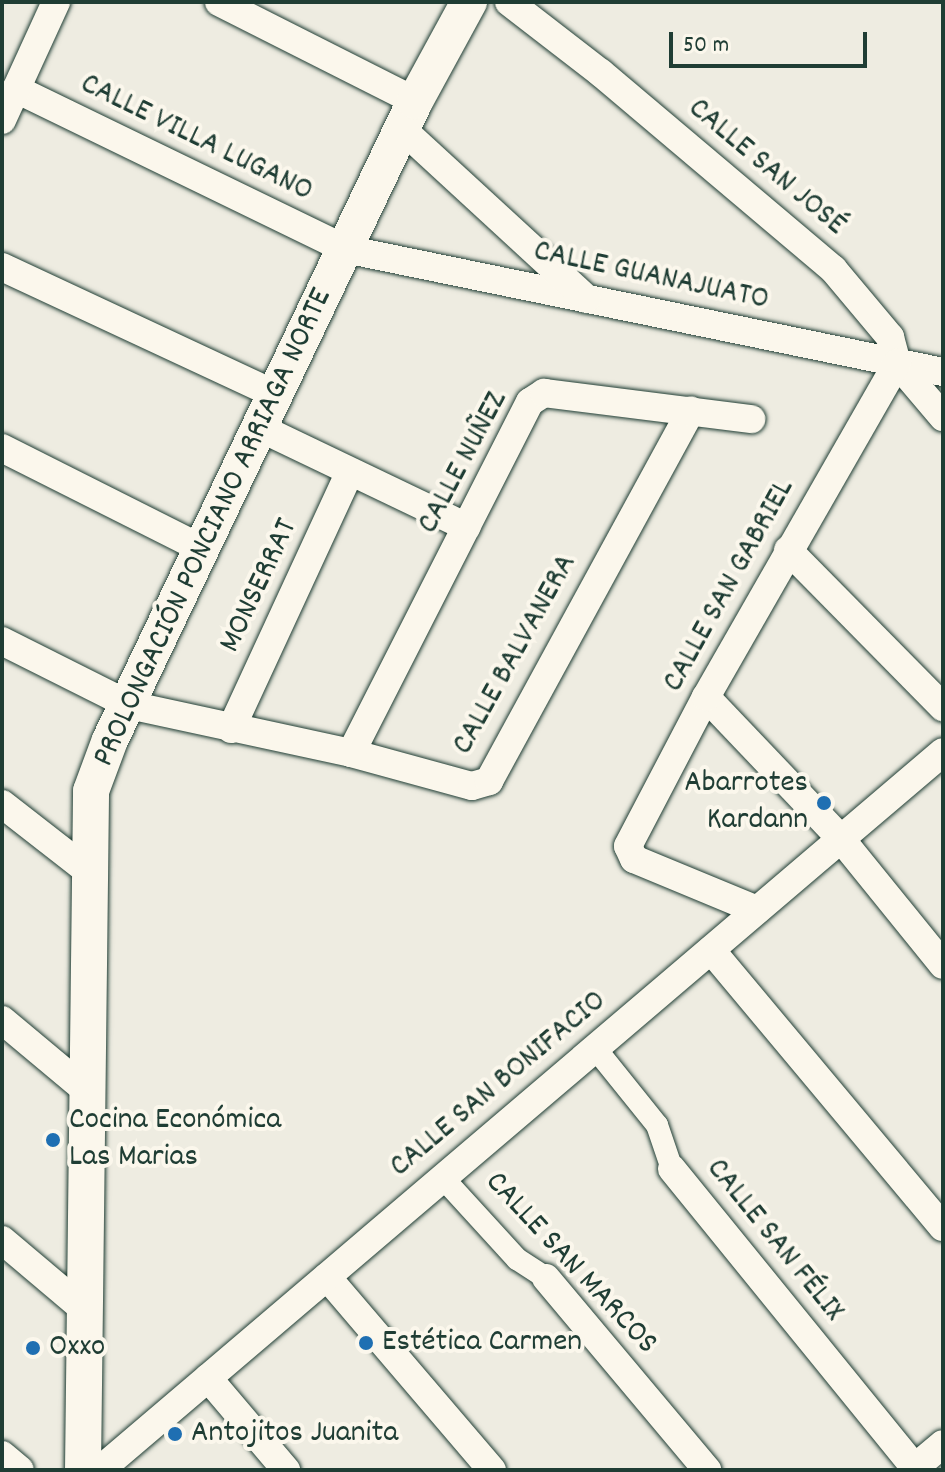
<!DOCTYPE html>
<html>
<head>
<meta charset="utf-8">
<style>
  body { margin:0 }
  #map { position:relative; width:945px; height:1472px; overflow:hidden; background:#eeece1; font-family:Dekko,sans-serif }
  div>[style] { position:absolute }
  .roads { filter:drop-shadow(0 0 2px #1f3d34) drop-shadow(0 0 2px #1f3d34) }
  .pedestrian>* { height:22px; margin:-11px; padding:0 11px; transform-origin:11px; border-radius:11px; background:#fbf7ec }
  .minor>* { height:28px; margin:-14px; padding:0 14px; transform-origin:14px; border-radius:14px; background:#fbf7ec }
  .tertiary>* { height:36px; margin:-18px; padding:0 18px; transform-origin:18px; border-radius:18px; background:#fbf7ec }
  .dots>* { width:22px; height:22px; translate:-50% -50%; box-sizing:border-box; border:4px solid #fbf7ec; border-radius:50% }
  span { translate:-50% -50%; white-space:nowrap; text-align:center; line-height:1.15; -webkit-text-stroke:8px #fbf7ec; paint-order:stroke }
  .street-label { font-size:32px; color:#1f3d34 }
  .poi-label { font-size:32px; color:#1f3d34 }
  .right { translate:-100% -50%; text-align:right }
  .left { translate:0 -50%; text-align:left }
  .frame { position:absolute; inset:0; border:4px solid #1f3d34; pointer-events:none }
  .scale { position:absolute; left:669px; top:32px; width:198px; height:36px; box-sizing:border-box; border:4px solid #1f3d34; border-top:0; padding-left:10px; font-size:24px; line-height:28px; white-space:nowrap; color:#1f3d34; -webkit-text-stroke:6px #fbf7ec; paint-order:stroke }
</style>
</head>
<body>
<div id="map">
  <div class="roads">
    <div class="pedestrian">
      <i style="left:595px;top:1048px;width:99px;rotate:51.2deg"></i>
      <i style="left:657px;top:1125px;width:46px;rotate:71.2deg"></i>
      <i style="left:443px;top:1178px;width:110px;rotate:47.6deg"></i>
      <i style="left:517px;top:1259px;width:35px;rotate:33deg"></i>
    </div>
    <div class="minor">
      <i style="left:219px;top:2px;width:220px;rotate:26.8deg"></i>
      <i style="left:509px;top:2px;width:116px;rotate:37.7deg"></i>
      <i style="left:601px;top:73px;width:304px;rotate:40.2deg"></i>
      <i style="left:833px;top:269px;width:89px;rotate:50deg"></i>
      <i style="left:890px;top:337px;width:27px;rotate:75deg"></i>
      <i style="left:897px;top:363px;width:71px;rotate:49.6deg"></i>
      <i style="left:16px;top:89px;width:366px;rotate:25.9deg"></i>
      <i style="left:345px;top:249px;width:611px;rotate:11.62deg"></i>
      <i style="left:2px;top:120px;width:130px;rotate:-65.4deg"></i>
      <i style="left:402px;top:129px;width:251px;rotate:42.6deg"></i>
      <i style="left:2px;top:267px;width:302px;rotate:25deg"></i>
      <i style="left:260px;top:428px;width:229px;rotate:25.6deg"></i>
      <i style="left:2px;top:448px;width:225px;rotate:26.7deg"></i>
      <i style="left:788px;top:550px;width:221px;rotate:45.4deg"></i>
      <i style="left:2px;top:641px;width:142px;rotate:26.7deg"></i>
      <i style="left:129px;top:705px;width:227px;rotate:12.2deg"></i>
      <i style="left:351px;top:753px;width:125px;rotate:15.3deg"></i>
      <i style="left:472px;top:786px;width:18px;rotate:-16deg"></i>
      <i style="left:489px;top:781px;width:422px;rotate:-61.4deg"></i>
      <i style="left:706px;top:697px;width:196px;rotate:46.4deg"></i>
      <i style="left:841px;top:839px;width:162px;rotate:51deg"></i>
      <i style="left:231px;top:729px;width:283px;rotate:-65.2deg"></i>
      <i style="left:351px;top:753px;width:394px;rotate:-63deg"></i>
      <i style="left:530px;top:402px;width:17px;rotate:-33deg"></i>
      <i style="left:544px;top:393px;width:209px;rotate:7.2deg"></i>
      <i style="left:2px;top:804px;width:114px;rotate:37.9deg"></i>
      <i style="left:757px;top:910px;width:133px;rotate:-157.5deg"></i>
      <i style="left:634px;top:859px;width:14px;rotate:-115deg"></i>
      <i style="left:628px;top:846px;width:168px;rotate:-62.4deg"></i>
      <i style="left:706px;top:697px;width:385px;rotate:-60.2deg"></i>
      <i style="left:711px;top:950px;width:361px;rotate:50.1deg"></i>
      <i style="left:2px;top:1020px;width:112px;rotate:39.9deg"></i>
      <i style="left:672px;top:1169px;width:385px;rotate:50.9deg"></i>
      <i style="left:2px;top:1240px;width:110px;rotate:40.2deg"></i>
      <i style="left:327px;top:1277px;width:254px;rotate:49.5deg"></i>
      <i style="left:546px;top:1278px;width:251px;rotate:50deg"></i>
      <i style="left:208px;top:1378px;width:121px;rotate:49.7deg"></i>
      <i style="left:2px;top:1455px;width:23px;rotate:40deg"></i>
      <i style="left:100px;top:1470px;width:1107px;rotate:-40.42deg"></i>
      <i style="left:912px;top:1470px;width:40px;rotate:-40deg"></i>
    </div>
    <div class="tertiary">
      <i style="left:83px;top:1470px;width:679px;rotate:-89.32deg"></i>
      <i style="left:91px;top:791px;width:54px;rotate:-69.6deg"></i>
      <i style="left:110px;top:740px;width:708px;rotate:-64.48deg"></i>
      <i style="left:415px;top:101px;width:113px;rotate:-61.4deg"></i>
    </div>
  </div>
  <div class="dots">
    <i style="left:824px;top:803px;background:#1f6fb2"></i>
    <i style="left:53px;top:1140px;background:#1f6fb2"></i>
    <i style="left:366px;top:1343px;background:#1f6fb2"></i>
    <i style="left:33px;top:1348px;background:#1f6fb2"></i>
    <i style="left:175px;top:1434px;background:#1f6fb2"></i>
  </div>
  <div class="street-label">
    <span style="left:196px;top:139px;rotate:26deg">CALLE VILLA LUGANO</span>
    <span style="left:766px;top:168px;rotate:40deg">CALLE SAN JOSÉ</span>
    <span style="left:651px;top:277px;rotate:12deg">CALLE GUANAJUATO</span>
    <span style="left:464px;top:463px;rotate:-62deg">CALLE NUÑEZ</span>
    <span style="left:214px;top:528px;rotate:-65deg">PROLONGACIÓN PONCIANO ARRIAGA NORTE</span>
    <span style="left:260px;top:586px;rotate:-65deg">MONSERRAT</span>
    <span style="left:730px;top:586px;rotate:-61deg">CALLE SAN GABRIEL</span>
    <span style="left:516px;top:655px;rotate:-61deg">CALLE BALVANERA</span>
    <span style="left:499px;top:1085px;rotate:-40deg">CALLE SAN BONIFACIO</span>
    <span style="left:774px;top:1241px;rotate:51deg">CALLE SAN FÉLIX</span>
    <span style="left:570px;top:1264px;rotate:47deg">CALLE SAN MARCOS</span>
  </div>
  <div class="poi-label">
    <span class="right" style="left:808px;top:803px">Abarrotes<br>Kardann</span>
    <span class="left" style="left:69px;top:1140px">Cocina Económica<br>Las Marias</span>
    <span class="left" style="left:382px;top:1343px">Estética Carmen</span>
    <span class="left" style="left:49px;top:1348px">Oxxo</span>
    <span class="left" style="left:191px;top:1434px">Antojitos Juanita</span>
  </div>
  <div class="frame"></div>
  <div class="scale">50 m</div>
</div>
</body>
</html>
